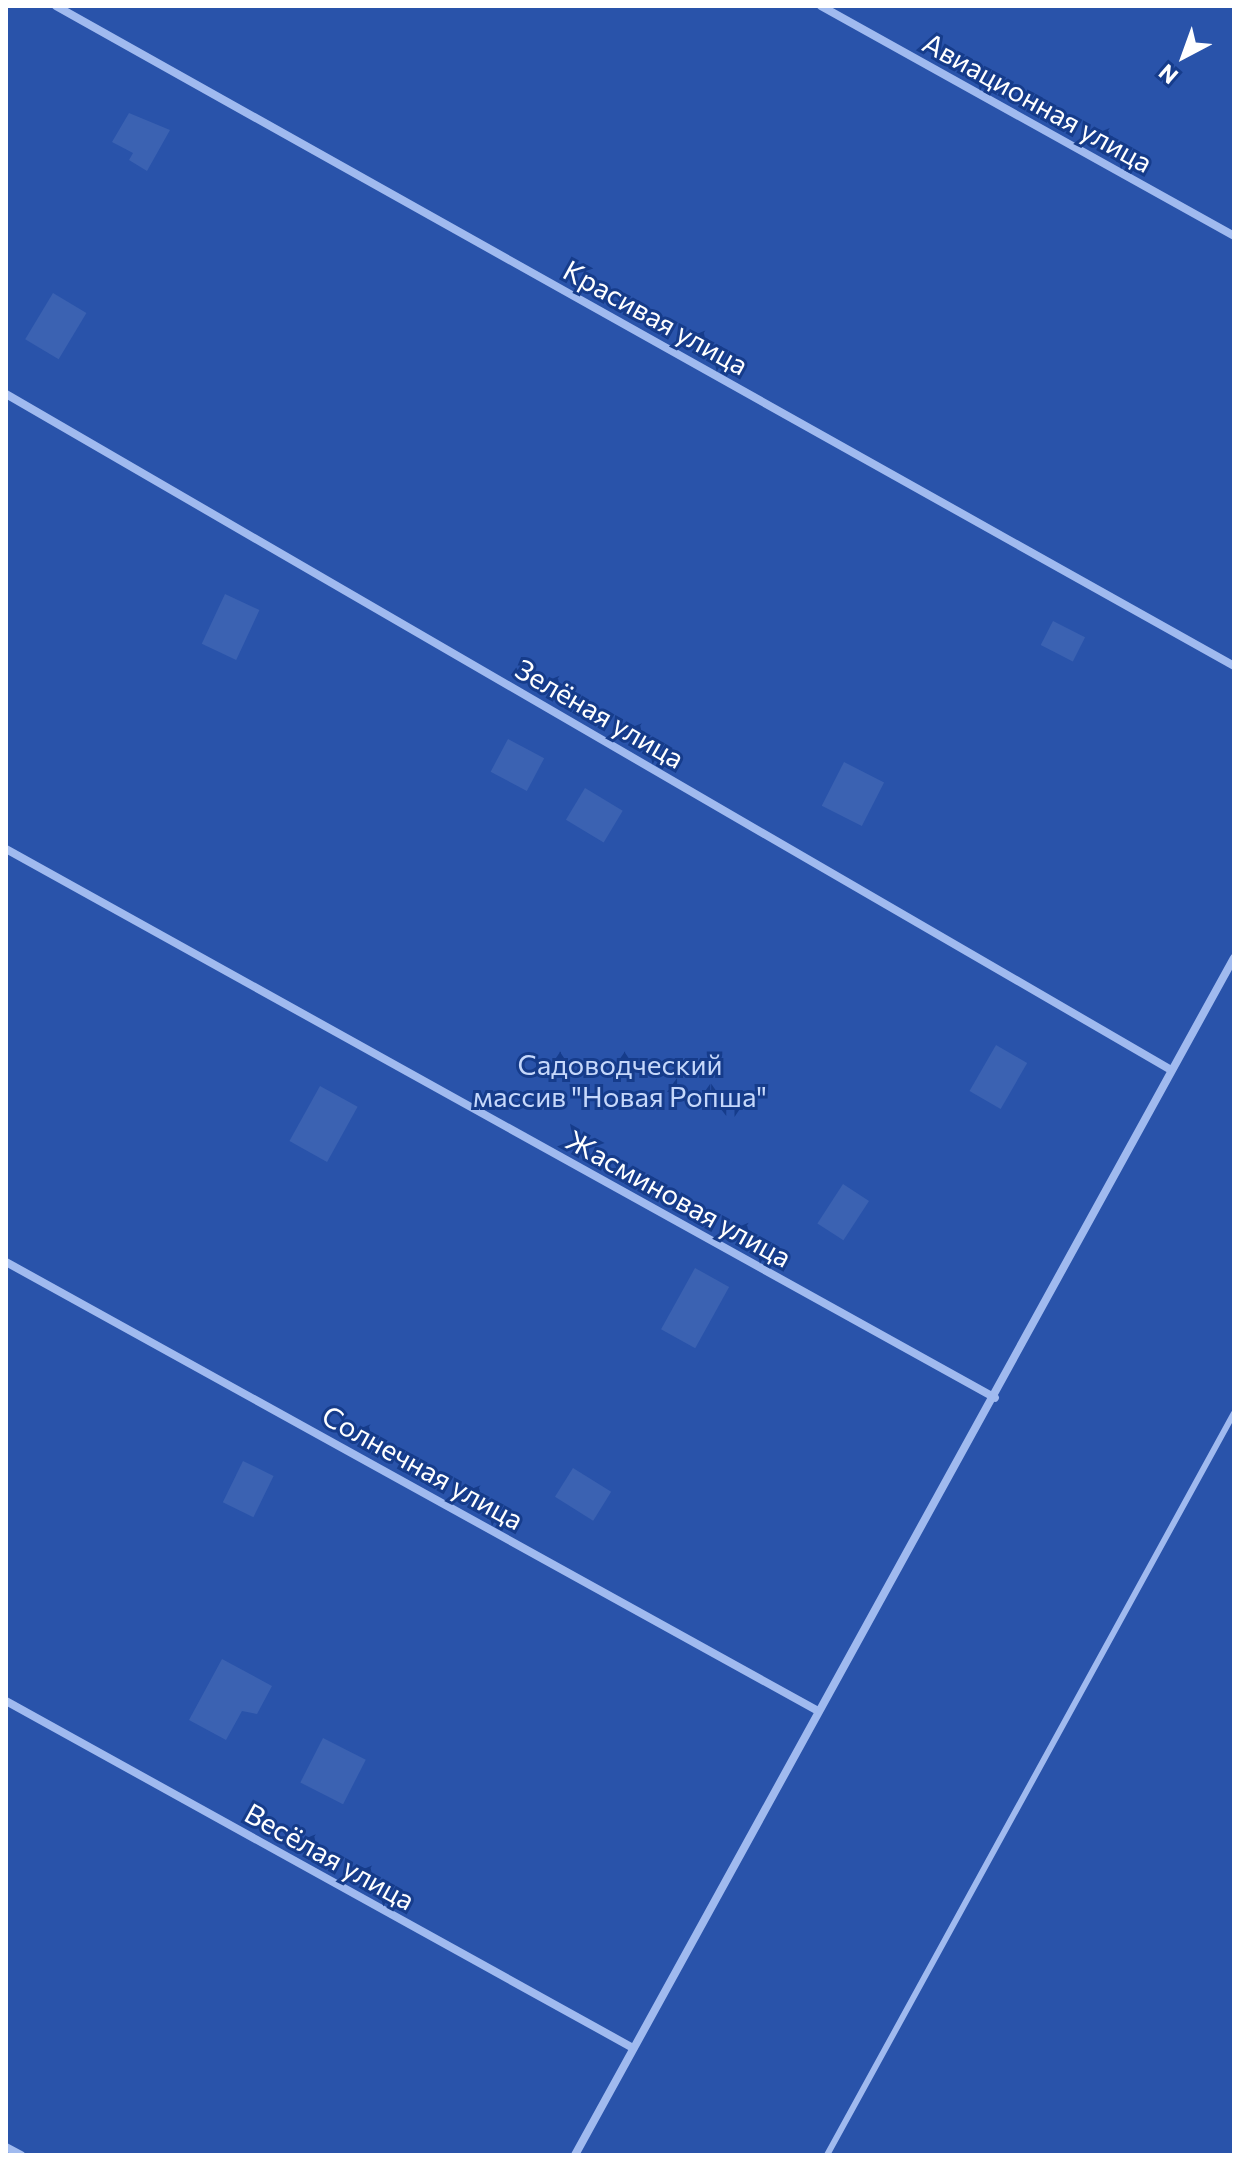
<!DOCTYPE html>
<html>
<head>
<meta charset="utf-8">
<style>
  body { margin:0 }
  #map { position:relative; width:1240px; height:2161px; overflow:hidden; background:#163c8b; font-family:Commissioner,sans-serif }
  div>[style] { position:absolute }
  .green>* { inset:0; background:#2953aa; transform-origin:0 0 }
  .building>* { inset:0; background:#3b62b2; transform-origin:0 0 }
  .lane>* { height:6px; margin:-3px; padding:0 3px; transform-origin:3px; border-radius:3px; background:#a0baef }
  .street>* { height:8px; margin:-4px; padding:0 4px; transform-origin:4px; border-radius:4px; background:#a0baef }
  span { translate:-50% -50%; white-space:nowrap; text-align:center; line-height:1.15; -webkit-text-stroke:6px #163c8b; paint-order:stroke }
  .street-label { font-size:28px; color:#fff }
  .park-label { font-size:28px; color:#c6d8fb }
  .frame { position:absolute; inset:0; border:8px solid #fff; pointer-events:none }
  .north { position:absolute; left:1144px; top:16px; width:80px; height:80px; -webkit-text-stroke:6px #163c8b; paint-order:stroke; rotate:221deg; font-size:22px; font-weight:700; line-height:32px; text-align:center; color:#fff }
  .north::after { content:''; display:block; margin:auto; width:28px; height:36px; background:#fff; clip-path:polygon(50% 0,100% 100%,50% 72%,0 100%) }
</style>
</head>
<body>
<div id="map">
  <div class="green">
    <i style="left:6px;top:6px;width:1228px;height:2149px"></i>
  </div>
  <div class="building">
    <i style="clip-path:polygon(129px 113px,170px 130px,147px 171px,129px 160px,133px 153px,112px 142px)"></i>
    <i style="left:53px;top:293px;width:39px;height:54px;rotate:31deg"></i>
    <i style="left:225px;top:594px;width:38px;height:55px;rotate:25deg"></i>
    <i style="left:1053px;top:621px;width:36px;height:27px;rotate:27deg"></i>
    <i style="left:508px;top:739px;width:41px;height:37px;rotate:28deg"></i>
    <i style="left:844px;top:762px;width:45px;height:49px;rotate:27deg"></i>
    <i style="left:585px;top:788px;width:44px;height:37px;rotate:31deg"></i>
    <i style="left:996px;top:1045px;width:36px;height:53px;rotate:30deg"></i>
    <i style="left:320px;top:1086px;width:43px;height:63px;rotate:29deg"></i>
    <i style="left:843px;top:1184px;width:31px;height:47px;rotate:33deg"></i>
    <i style="left:695px;top:1268px;width:39px;height:70px;rotate:29deg"></i>
    <i style="left:243px;top:1461px;width:34px;height:46px;rotate:26deg"></i>
    <i style="left:573px;top:1468px;width:45px;height:34px;rotate:32deg"></i>
    <i style="clip-path:polygon(222px 1659px,272px 1686px,257px 1714px,242px 1711px,226px 1740px,189px 1720px)"></i>
    <i style="left:323px;top:1738px;width:48px;height:50px;rotate:27deg"></i>
  </div>
  <div class="lane">
    <i style="left:827px;top:2155px;width:846px;rotate:-61.25deg"></i>
  </div>
  <div class="street">
    <i style="left:56px;top:6px;width:1350px;rotate:29.26deg"></i>
    <i style="left:821px;top:6px;width:473px;rotate:29.1deg"></i>
    <i style="left:6px;top:394px;width:1347px;rotate:30.12deg"></i>
    <i style="left:6px;top:849px;width:1131px;rotate:29.03deg"></i>
    <i style="left:6px;top:1262px;width:928px;rotate:28.94deg"></i>
    <i style="left:6px;top:1701px;width:717px;rotate:28.96deg"></i>
    <i style="left:6px;top:2147px;width:17px;rotate:28deg"></i>
    <i style="left:575px;top:2155px;width:1366px;rotate:-61.17deg"></i>
  </div>
  <div class="street-label">
    <span style="left:1038px;top:102px;rotate:29deg">Авиационная улица</span>
    <span style="left:656px;top:317px;rotate:29deg">Красивая улица</span>
    <span style="left:600px;top:713px;rotate:30deg">Зелёная улица</span>
    <span style="left:679px;top:1198px;rotate:29deg">Жасминовая улица</span>
    <span style="left:423px;top:1467px;rotate:29deg">Солнечная улица</span>
    <span style="left:330px;top:1856px;rotate:29deg">Весёлая улица</span>
  </div>
  <div class="park-label">
    <span style="left:620px;top:1080px">Садоводческий<br>массив "Новая Ропша"</span>
  </div>
  <div class="frame"></div>
  <div class="north">N</div>
</div>
</body>
</html>
